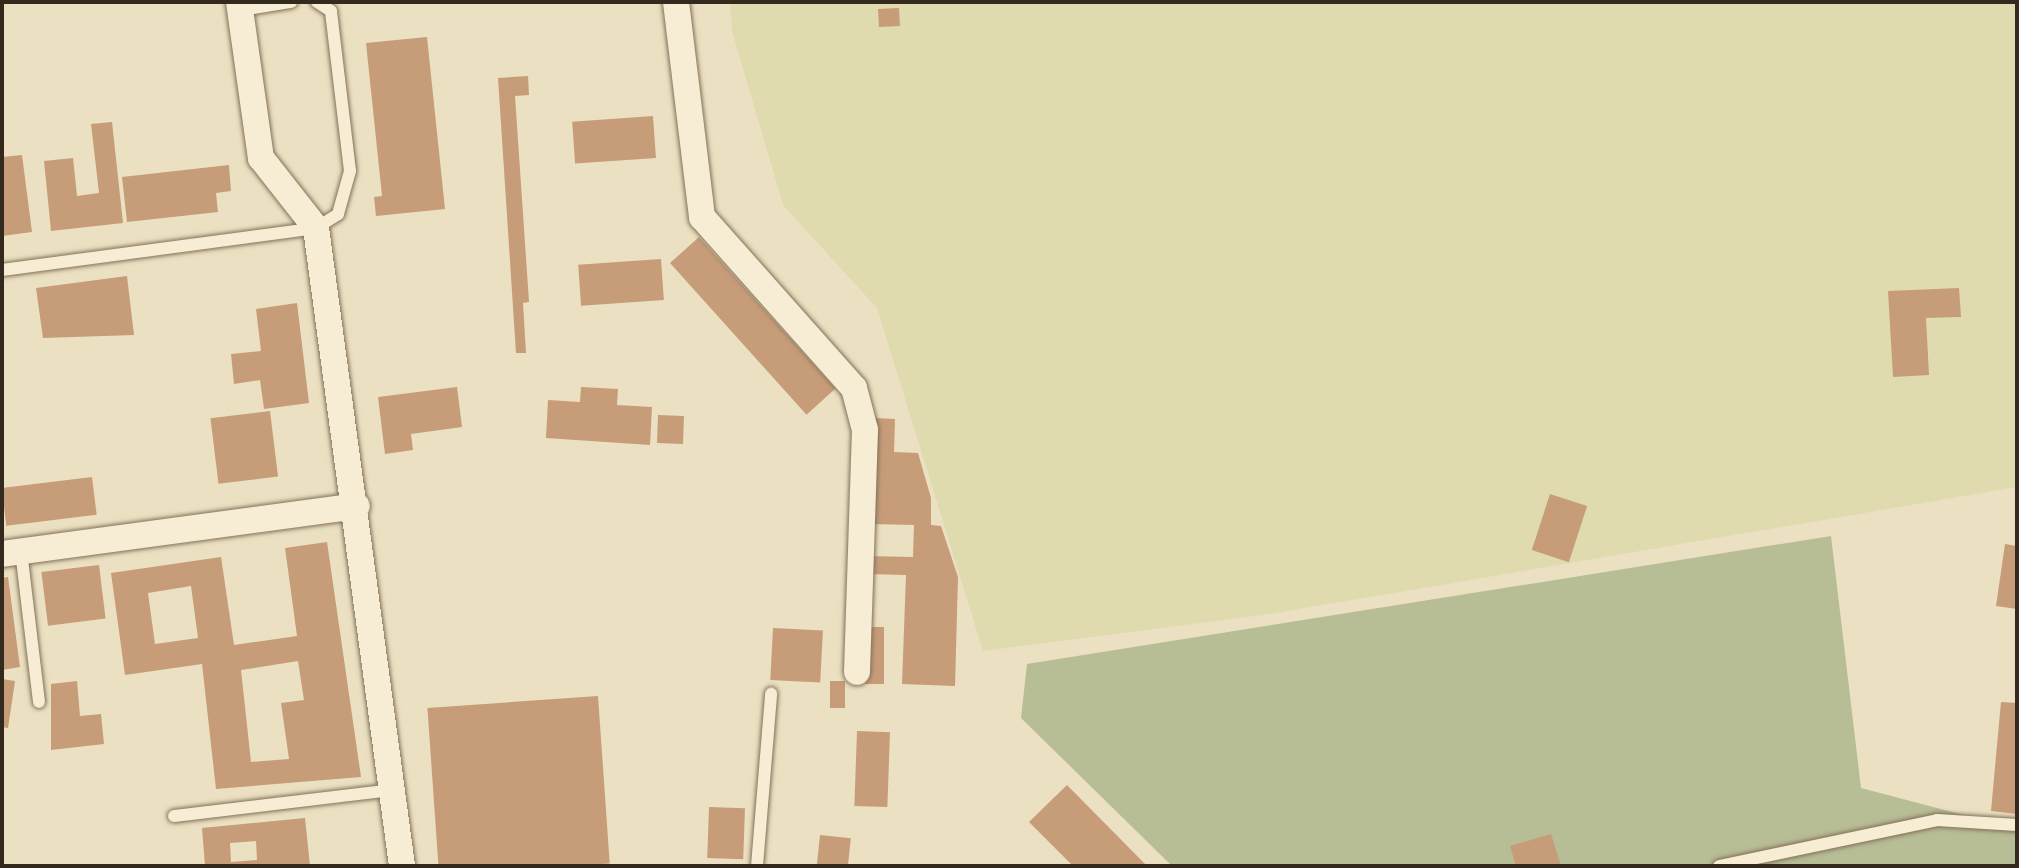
<!DOCTYPE html>
<html>
<head>
<meta charset="utf-8">
<style>
  body { margin:0 }
  #map { position:relative; width:2019px; height:868px; overflow:hidden; background:#ebe0c1; font-family:"Crimson Pro",serif }
  div>[style] { position:absolute }
  .farmland>* { inset:0; background:#e0daaf }
  .cemetery>* { inset:0; background:#b7bd95 }
  .building>* { inset:0; background:#c79c79; transform-origin:0 0 }
  .roads { filter:drop-shadow(0 0 2px #83715a) drop-shadow(0 0 2px #83715a) }
  .service>* { height:12px; margin:-6px; padding:0 6px; transform-origin:6px; border-radius:6px; background:#f6edd4 }
  .minor>* { height:26px; margin:-13px; padding:0 13px; transform-origin:13px; border-radius:13px; background:#f6edd4 }
  span { translate:-50% -50%; white-space:nowrap; text-align:center; line-height:1.15; -webkit-text-stroke:6px #f3ead0; paint-order:stroke }
  .frame { position:absolute; inset:0; border:4px solid #34291d; pointer-events:none }
</style>
</head>
<body>
<div id="map">
  <div class="farmland">
    <i style="clip-path:polygon(730px 2px,2017px 2px,2017px 487px,1270px 614px,983px 651px,877px 308px,783px 205px,732px 31px)"></i>
  </div>
  <div class="cemetery">
    <i style="clip-path:polygon(1831px 536px,1861px 788px,2017px 829px,2017px 866px,1172px 866px,1021px 718px,1027px 664px)"></i>
  </div>
  <div class="building">
    <i style="left:899px;top:8px;width:18px;height:21px;rotate:87deg"></i>
    <i style="clip-path:polygon(427px 37px,445px 209px,376px 216px,374px 197px,382px 196px,366px 43px)"></i>
    <i style="clip-path:polygon(528px 76px,529px 95px,515px 96px,529px 302px,523px 303px,526px 353px,516px 353px,498px 78px)"></i>
    <i style="left:653px;top:116px;width:42px;height:81px;rotate:86deg"></i>
    <i style="clip-path:polygon(112px 122px,123px 223px,51px 231px,44px 161px,73px 158px,77px 196px,99px 193px,91px 124px)"></i>
    <i style="clip-path:polygon(22px 155px,32px 232px,2px 236px,2px 157px)"></i>
    <i style="clip-path:polygon(229px 165px,231px 191px,216px 193px,218px 212px,127px 222px,122px 177px)"></i>
    <i style="left:699px;top:237px;width:204px;height:39px;rotate:48deg"></i>
    <i style="left:661px;top:259px;width:41px;height:83px;rotate:86deg"></i>
    <i style="clip-path:polygon(127px 276px,134px 335px,43px 338px,36px 288px)"></i>
    <i style="clip-path:polygon(1959px 288px,1961px 317px,1926px 318px,1929px 375px,1893px 377px,1888px 291px)"></i>
    <i style="clip-path:polygon(297px 303px,309px 403px,264px 409px,260px 380px,234px 384px,231px 354px,261px 351px,256px 309px)"></i>
    <i style="clip-path:polygon(457px 387px,462px 427px,411px 434px,413px 450px,385px 454px,378px 397px)"></i>
    <i style="clip-path:polygon(581px 387px,618px 389px,617px 405px,652px 407px,650px 445px,546px 438px,548px 400px,580px 402px)"></i>
    <i style="left:270px;top:411px;width:66px;height:60px;rotate:83deg"></i>
    <i style="left:658px;top:415px;width:26px;height:28px;rotate:2deg"></i>
    <i style="clip-path:polygon(874px 418px,895px 419px,894px 452px,918px 453px,931px 498px,931px 525px,941px 526px,958px 577px,955px 686px,902px 684px,906px 575px,866px 574px,866px 556px,913px 557px,914px 525px,870px 524px)"></i>
    <i style="left:92px;top:477px;width:38px;height:91px;rotate:83deg"></i>
    <i style="left:1550px;top:494px;width:39px;height:59px;rotate:18deg"></i>
    <i style="clip-path:polygon(evenodd,327px 542px,361px 777px,216px 789px,202px 664px,125px 675px,111px 573px,221px 557px,234px 645px,297px 636px,285px 548px,327px 542px,191px 586px,198px 638px,155px 644px,148px 593px,191px 586px,327px 542px,298px 661px,304px 700px,281px 703px,289px 759px,251px 762px,241px 670px,298px 661px)"></i>
    <i style="clip-path:polygon(2005px 544px,2017px 546px,2017px 609px,1996px 606px)"></i>
    <i style="left:99px;top:565px;width:54px;height:58px;rotate:83deg"></i>
    <i style="clip-path:polygon(8px 577px,20px 667px,2px 670px,2px 578px)"></i>
    <i style="left:865px;top:627px;width:19px;height:57px"></i>
    <i style="left:773px;top:628px;width:50px;height:52px;rotate:3deg"></i>
    <i style="clip-path:polygon(2px 679px,15px 681px,8px 728px,2px 727px)"></i>
    <i style="clip-path:polygon(77px 681px,80px 716px,101px 714px,104px 744px,51px 750px,51px 684px)"></i>
    <i style="left:830px;top:681px;width:15px;height:27px"></i>
    <i style="left:598px;top:696px;width:168px;height:171px;rotate:86deg"></i>
    <i style="clip-path:polygon(2001px 702px,2017px 703px,2017px 814px,1991px 811px)"></i>
    <i style="left:857px;top:731px;width:33px;height:75px;rotate:2deg"></i>
    <i style="clip-path:polygon(1067px 785px,1147px 866px,1073px 866px,1029px 822px)"></i>
    <i style="left:709px;top:807px;width:36px;height:51px;rotate:2deg"></i>
    <i style="clip-path:polygon(evenodd,305px 818px,310px 866px,205px 866px,202px 828px,305px 818px,256px 841px,257px 860px,231px 862px,230px 843px,256px 841px)"></i>
    <i style="clip-path:polygon(1551px 834px,1561px 866px,1516px 866px,1510px 846px)"></i>
    <i style="left:820px;top:835px;width:31px;height:31px;rotate:6deg"></i>
  </div>
  <div class="roads">
    <div class="service">
      <i style="left:241px;top:10px;width:51px;rotate:-9.1deg"></i>
      <i style="left:2px;top:270px;width:317px;rotate:-7.6deg"></i>
      <i style="left:316px;top:228px;width:26px;rotate:-32deg"></i>
      <i style="left:338px;top:214px;width:45px;rotate:-74.4deg"></i>
      <i style="left:350px;top:171px;width:161px;rotate:-96.8deg"></i>
      <i style="left:331px;top:11px;width:17px;rotate:-147deg"></i>
      <i style="left:21px;top:551px;width:152px;rotate:83.2deg"></i>
      <i style="left:174px;top:816px;width:219px;rotate:-6.8deg"></i>
      <i style="left:757px;top:866px;width:173px;rotate:-85.3deg"></i>
      <i style="left:1719px;top:866px;width:223px;rotate:-11.9deg"></i>
      <i style="left:1937px;top:820px;width:80px;rotate:3.6deg"></i>
    </div>
    <div class="minor">
      <i style="left:239px;top:2px;width:158px;rotate:82deg"></i>
      <i style="left:261px;top:158px;width:89px;rotate:51.8deg"></i>
      <i style="left:316px;top:228px;width:644px;rotate:82.32deg"></i>
      <i style="left:676px;top:2px;width:217px;rotate:83.1deg"></i>
      <i style="left:702px;top:217px;width:229px;rotate:48.4deg"></i>
      <i style="left:854px;top:388px;width:43px;rotate:75.3deg"></i>
      <i style="left:865px;top:430px;width:242px;rotate:91.9deg"></i>
      <i style="left:2px;top:554px;width:358px;rotate:-7.7deg"></i>
    </div>
  </div>
  <div class="frame"></div>
</div>
</body>
</html>
